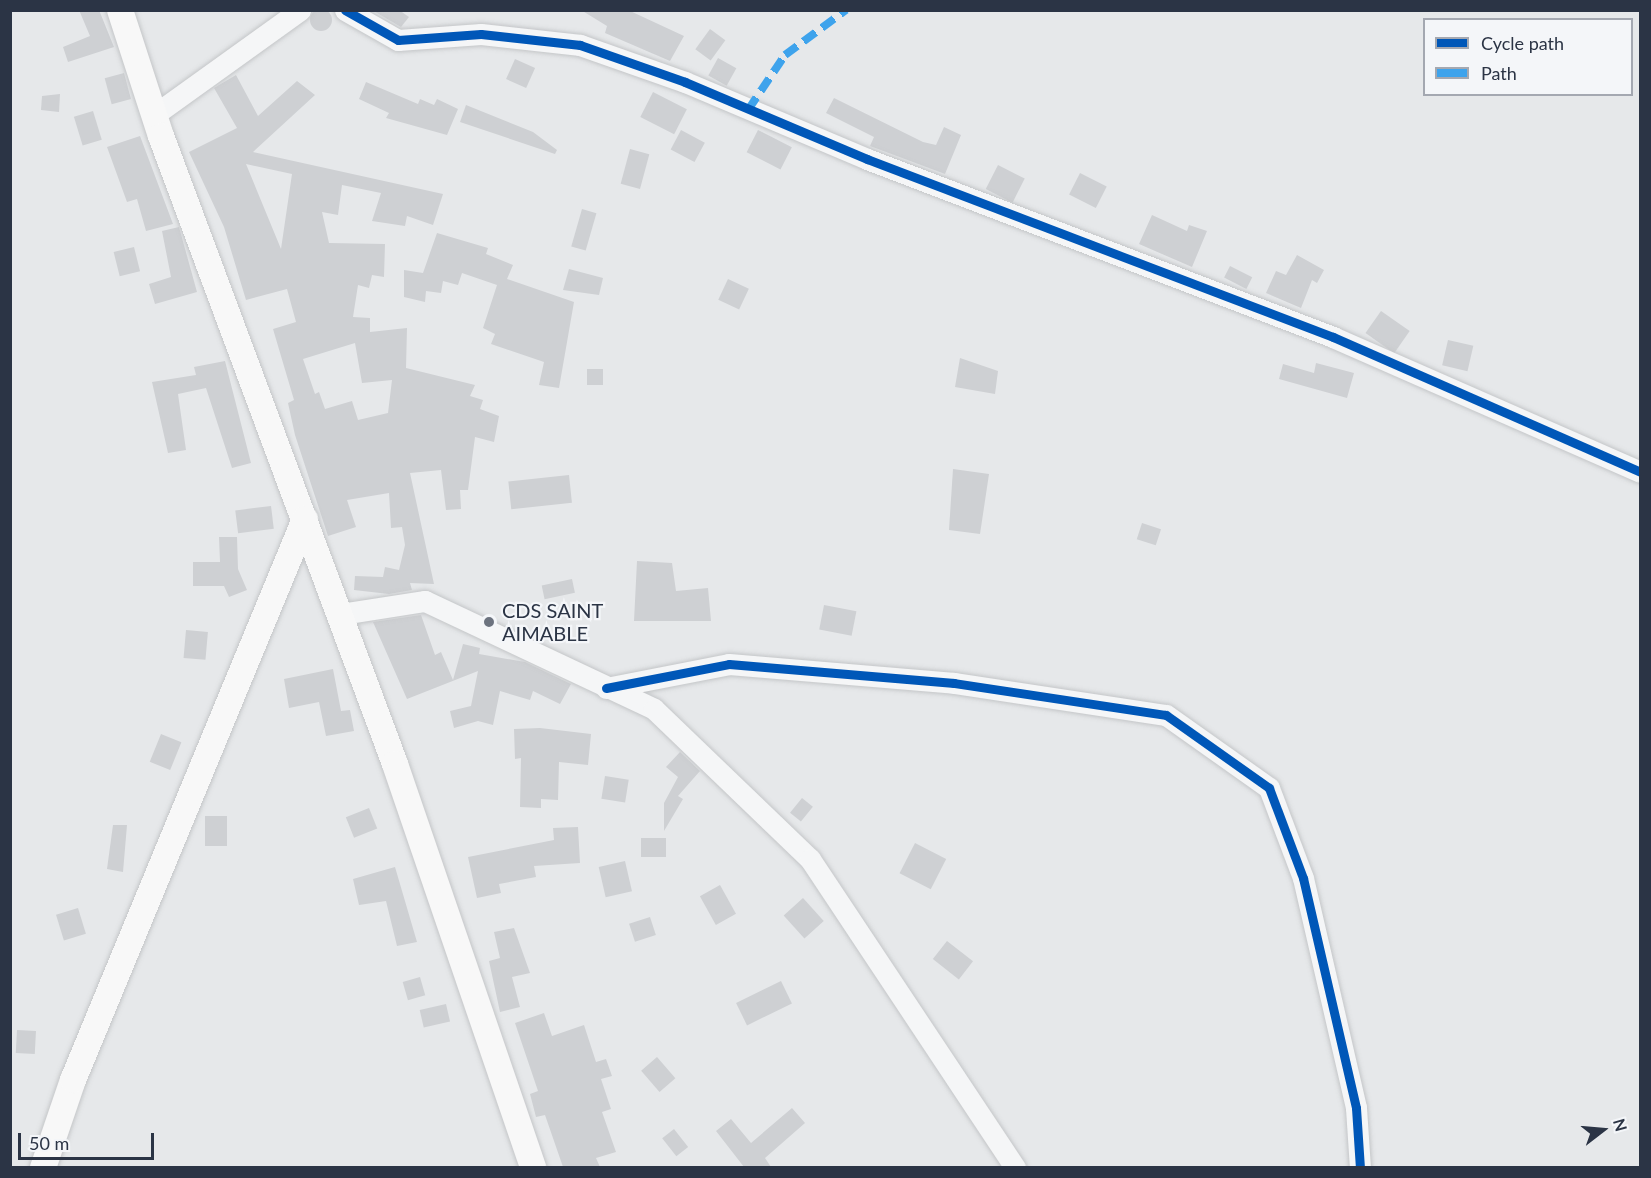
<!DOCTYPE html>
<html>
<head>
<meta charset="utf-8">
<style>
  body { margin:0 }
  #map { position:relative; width:1651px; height:1178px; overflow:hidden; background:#e6e8ea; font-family:Lato,sans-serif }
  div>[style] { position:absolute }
  .building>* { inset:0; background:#ced0d3; transform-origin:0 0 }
  .round { border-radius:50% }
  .roads { filter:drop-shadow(0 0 2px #c4c6c8) drop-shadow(0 0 2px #c4c6c8) }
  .minor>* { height:21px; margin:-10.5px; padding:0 10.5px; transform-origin:10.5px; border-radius:10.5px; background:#f5f6f7 }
  .major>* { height:26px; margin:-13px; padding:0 13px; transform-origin:13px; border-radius:13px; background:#f8f8f8 }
  .quiet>* { height:8px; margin-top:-4px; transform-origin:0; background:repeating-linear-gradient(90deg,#3ea3ec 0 15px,transparent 0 23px) }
  .cycleway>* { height:9px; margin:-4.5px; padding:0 4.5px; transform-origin:4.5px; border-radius:4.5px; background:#0057b8 }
  .dots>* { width:16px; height:16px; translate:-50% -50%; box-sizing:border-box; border:3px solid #f4f6f9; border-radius:50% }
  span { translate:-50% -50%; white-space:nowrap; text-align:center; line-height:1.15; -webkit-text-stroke:4.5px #f4f6f9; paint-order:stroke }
  .poi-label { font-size:20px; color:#2b3445 }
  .left { translate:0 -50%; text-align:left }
  .frame { position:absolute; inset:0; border:12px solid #2b3445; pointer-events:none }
  .legend { position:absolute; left:1423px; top:18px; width:210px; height:78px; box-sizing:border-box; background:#f4f6f9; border:2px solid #a4a8b1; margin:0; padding:8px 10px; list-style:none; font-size:18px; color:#2b3445 }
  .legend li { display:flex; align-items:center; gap:12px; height:30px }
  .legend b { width:30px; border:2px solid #a4a8b1 }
  .north { position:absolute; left:1573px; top:1100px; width:60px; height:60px; -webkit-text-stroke:4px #f4f6f9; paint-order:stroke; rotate:74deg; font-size:16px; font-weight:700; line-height:24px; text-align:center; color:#2b3445 }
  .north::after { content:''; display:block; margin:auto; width:21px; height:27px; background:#2b3445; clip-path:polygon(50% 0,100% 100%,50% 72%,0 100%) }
  .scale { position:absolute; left:18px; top:1133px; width:136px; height:27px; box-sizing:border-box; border:3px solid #2b3445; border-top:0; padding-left:8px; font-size:18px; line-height:21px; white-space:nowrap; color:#2b3445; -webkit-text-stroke:4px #f4f6f9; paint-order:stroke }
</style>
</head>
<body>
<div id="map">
  <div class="building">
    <i class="round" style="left:310px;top:9px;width:22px;height:22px"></i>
    <i style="clip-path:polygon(79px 10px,99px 10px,114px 47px,68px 62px,63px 47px,90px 36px)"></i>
    <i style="clip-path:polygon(372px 10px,399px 10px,409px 17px,401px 27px)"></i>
    <i style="clip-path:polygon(581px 10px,628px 10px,684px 36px,670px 61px,605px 33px,607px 26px)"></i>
    <i style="left:710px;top:29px;width:19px;height:25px;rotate:36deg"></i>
    <i style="left:718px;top:58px;width:21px;height:20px;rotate:29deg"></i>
    <i style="left:515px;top:59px;width:22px;height:22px;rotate:24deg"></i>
    <i style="left:124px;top:73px;width:27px;height:20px;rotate:75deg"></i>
    <i style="clip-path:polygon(evenodd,236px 75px,258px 116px,297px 81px,315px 95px,253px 152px,443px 194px,433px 225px,407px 216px,405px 226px,372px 221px,381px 193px,342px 185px,338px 215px,322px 212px,329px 243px,385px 244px,384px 277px,372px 275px,369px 288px,358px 285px,353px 317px,370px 318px,370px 332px,407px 328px,406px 368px,475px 385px,470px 396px,483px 400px,480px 409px,499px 416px,494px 442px,475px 437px,468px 490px,460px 490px,461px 509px,446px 510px,441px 470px,410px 473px,434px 584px,410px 583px,412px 590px,389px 594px,354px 590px,355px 576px,383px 577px,385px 567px,399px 570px,405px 545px,402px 527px,391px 528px,389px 493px,347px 500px,356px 527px,328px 536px,295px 435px,288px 403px,294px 400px,273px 329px,296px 322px,287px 289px,246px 300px,224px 227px,189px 152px,237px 128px,214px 88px,236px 75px,246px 164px,292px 174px,281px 249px,246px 164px,236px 75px,355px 343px,362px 383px,392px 380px,388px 413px,358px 420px,352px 401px,325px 409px,319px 392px,315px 394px,303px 359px,355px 343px)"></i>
    <i style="clip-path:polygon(366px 82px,418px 104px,420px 99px,434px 105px,437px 99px,458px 109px,447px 135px,386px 118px,389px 113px,359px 99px)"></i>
    <i style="left:653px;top:92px;width:38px;height:28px;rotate:27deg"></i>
    <i style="clip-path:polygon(60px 94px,59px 112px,41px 110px,42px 96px)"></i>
    <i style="clip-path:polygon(834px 98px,923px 142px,936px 145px,944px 127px,961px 135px,945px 174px,870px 146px,874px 137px,826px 113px)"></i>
    <i style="clip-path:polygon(466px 105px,533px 132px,557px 150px,555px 154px,460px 122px)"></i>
    <i style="left:93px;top:111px;width:30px;height:20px;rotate:73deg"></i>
    <i style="left:681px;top:130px;width:27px;height:22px;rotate:28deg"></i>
    <i style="left:758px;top:130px;width:38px;height:25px;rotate:27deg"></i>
    <i style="clip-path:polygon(140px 136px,173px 224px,146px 231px,137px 199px,127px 202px,107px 147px)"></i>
    <i style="left:630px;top:149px;width:20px;height:36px;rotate:15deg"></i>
    <i style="left:998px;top:165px;width:30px;height:27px;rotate:27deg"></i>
    <i style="left:1080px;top:173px;width:30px;height:24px;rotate:27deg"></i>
    <i style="left:582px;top:209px;width:15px;height:39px;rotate:16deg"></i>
    <i style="clip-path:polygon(1152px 215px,1187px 231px,1189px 225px,1207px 231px,1192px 267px,1139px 244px)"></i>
    <i style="clip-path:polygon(179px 227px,197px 292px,155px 304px,149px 284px,171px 277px,162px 231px)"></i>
    <i style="clip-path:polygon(437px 233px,488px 248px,486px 254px,513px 265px,507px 279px,574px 302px,559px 388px,539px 385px,544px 362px,491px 344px,495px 334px,483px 328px,497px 285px,462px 273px,458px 285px,443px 281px,441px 293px,426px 291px,425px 302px,404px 297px,404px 270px,423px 273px)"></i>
    <i style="left:134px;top:247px;width:25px;height:21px;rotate:76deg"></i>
    <i style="clip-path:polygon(1297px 255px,1324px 270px,1317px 283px,1312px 280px,1301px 308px,1266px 293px,1276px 271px,1286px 275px)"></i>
    <i style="left:1230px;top:266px;width:25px;height:13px;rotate:27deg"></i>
    <i style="clip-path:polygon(569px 269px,603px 278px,599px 295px,563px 290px)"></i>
    <i style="left:728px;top:279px;width:23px;height:23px;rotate:25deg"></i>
    <i style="left:1381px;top:311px;width:35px;height:27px;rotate:35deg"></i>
    <i style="left:1448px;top:340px;width:26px;height:26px;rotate:13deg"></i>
    <i style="clip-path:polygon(960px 358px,998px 371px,995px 394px,955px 387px)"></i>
    <i style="clip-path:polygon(225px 361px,251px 463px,232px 468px,206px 388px,178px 394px,186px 450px,168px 453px,152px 382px,196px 375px,194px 367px)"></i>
    <i style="clip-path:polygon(1316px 363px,1354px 373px,1347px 398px,1279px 379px,1283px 364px,1314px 373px)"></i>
    <i style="left:603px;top:369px;width:16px;height:16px;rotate:90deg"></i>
    <i style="clip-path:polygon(953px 469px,989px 474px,980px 534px,949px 530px)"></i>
    <i style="left:569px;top:475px;width:28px;height:61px;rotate:84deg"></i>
    <i style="left:271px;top:506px;width:23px;height:36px;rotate:83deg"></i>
    <i style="left:1142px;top:523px;width:20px;height:17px;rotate:18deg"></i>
    <i style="clip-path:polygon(219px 537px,237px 537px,238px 569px,247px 590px,229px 597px,224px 586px,193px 586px,193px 562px,220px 562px)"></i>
    <i style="clip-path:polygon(637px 561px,672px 563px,676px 591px,708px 588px,711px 621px,634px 621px)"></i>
    <i style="left:572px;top:579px;width:14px;height:31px;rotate:78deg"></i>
    <i style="left:824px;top:605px;width:33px;height:25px;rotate:11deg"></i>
    <i style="clip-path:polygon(421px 615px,435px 655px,441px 652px,453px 680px,463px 644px,480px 648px,479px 654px,525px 662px,571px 684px,560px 704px,533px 691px,530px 700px,500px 691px,493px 725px,478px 721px,454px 728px,450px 711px,471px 706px,478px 671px,407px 699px,373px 622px)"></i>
    <i style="left:186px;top:630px;width:22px;height:28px;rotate:5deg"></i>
    <i style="clip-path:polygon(333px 669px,341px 711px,350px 710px,354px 731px,326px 736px,319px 702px,289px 708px,284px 679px)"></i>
    <i style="clip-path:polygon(540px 728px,591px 734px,588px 765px,559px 762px,558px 800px,541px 799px,541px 808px,520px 807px,521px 758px,515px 759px,514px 729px)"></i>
    <i style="left:161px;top:734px;width:22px;height:30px;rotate:22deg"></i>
    <i style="clip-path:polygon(680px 752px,700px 771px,678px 796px,683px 799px,664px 831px,664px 803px,678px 777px,666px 767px)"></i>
    <i style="left:605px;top:776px;width:24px;height:23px;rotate:9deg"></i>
    <i style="left:802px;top:798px;width:14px;height:19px;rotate:39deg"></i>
    <i style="left:369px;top:808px;width:22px;height:25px;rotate:68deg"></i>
    <i style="left:205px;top:816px;width:22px;height:30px"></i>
    <i style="clip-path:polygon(113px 825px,127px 825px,123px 872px,107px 869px)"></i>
    <i style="clip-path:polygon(578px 827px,580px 863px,534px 866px,536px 877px,499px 884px,501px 893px,477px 898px,468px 857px,554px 840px,553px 828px)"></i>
    <i style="left:641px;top:838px;width:25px;height:19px"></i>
    <i style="left:915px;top:843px;width:35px;height:34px;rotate:27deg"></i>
    <i style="left:625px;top:861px;width:31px;height:27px;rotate:77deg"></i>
    <i style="clip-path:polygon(395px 867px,417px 942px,397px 946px,386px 901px,359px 905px,353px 879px)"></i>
    <i style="left:720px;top:885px;width:33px;height:23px;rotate:61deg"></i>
    <i style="left:803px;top:898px;width:31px;height:26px;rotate:48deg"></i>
    <i style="left:78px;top:908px;width:27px;height:23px;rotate:73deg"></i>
    <i style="left:650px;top:917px;width:19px;height:22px;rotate:72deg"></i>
    <i style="clip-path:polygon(514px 928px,530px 973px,512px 977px,520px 1007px,500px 1012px,489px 961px,500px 958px,494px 932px)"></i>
    <i style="left:947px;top:941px;width:33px;height:23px;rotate:38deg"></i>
    <i style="left:420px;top:977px;width:19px;height:18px;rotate:74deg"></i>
    <i style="left:781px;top:981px;width:25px;height:50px;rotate:64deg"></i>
    <i style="left:446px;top:1004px;width:18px;height:27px;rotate:77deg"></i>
    <i style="clip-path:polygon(544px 1013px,552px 1036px,584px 1025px,596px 1062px,606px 1059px,612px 1076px,601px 1079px,611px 1109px,602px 1112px,616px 1152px,596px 1158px,600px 1167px,563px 1167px,545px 1115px,536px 1117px,530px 1094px,538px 1091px,515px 1023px)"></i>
    <i style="left:17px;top:1030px;width:19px;height:23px;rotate:3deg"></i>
    <i style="left:657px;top:1057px;width:28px;height:21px;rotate:49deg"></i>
    <i style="clip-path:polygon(792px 1108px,805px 1123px,765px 1158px,771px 1167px,744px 1167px,716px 1131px,731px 1119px,751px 1143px)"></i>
    <i style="left:674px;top:1129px;width:23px;height:15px;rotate:52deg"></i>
  </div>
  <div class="roads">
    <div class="minor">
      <i style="left:345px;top:10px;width:61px;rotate:29.5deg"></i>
      <i style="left:398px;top:40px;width:83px;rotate:-4.1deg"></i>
      <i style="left:481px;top:34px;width:100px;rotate:6.3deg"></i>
      <i style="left:580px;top:45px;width:111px;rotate:19.4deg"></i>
      <i style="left:685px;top:82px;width:198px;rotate:22.9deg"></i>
      <i style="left:867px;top:159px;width:499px;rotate:20.9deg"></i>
      <i style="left:1333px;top:337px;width:335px;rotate:23.7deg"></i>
      <i style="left:154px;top:115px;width:180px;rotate:-35.7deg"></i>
      <i style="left:341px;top:614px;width:85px;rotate:-8.8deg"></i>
      <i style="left:425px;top:601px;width:253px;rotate:25.2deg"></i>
      <i style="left:654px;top:709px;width:216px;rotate:43.9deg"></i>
      <i style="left:810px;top:859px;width:371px;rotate:56.4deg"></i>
      <i style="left:606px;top:688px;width:125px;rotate:-11deg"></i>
      <i style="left:729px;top:664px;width:226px;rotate:4.8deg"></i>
      <i style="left:954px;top:683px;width:214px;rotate:8.6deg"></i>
      <i style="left:1166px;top:715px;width:126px;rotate:35.3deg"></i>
      <i style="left:1269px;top:788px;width:96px;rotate:69.3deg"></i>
      <i style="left:1303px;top:878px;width:236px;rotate:77deg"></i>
      <i style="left:1356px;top:1108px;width:60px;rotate:86.2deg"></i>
    </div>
    <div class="major">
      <i style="left:120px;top:10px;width:133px;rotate:72deg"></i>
      <i style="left:161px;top:136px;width:670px;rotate:69.56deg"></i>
      <i style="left:395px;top:764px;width:427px;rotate:71.1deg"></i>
      <i style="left:43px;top:1168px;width:93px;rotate:-71.2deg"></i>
      <i style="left:73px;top:1080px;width:607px;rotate:-67.53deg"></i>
    </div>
  </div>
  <div class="quiet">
    <i style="left:748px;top:110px;width:66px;rotate:-56.1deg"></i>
    <i style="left:785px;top:55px;width:76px;rotate:-36.4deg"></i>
  </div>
  <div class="cycleway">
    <i style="left:345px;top:10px;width:61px;rotate:29.5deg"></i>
    <i style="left:398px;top:40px;width:83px;rotate:-4.1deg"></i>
    <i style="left:481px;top:34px;width:100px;rotate:6.3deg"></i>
    <i style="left:580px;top:45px;width:111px;rotate:19.4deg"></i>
    <i style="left:685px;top:82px;width:198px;rotate:22.9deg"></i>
    <i style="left:867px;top:159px;width:499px;rotate:20.9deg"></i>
    <i style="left:1333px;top:337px;width:335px;rotate:23.7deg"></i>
    <i style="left:606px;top:688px;width:125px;rotate:-11deg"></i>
    <i style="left:729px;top:664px;width:226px;rotate:4.8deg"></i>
    <i style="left:954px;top:683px;width:214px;rotate:8.6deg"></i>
    <i style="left:1166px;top:715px;width:126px;rotate:35.3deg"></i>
    <i style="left:1269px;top:788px;width:96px;rotate:69.3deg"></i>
    <i style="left:1303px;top:878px;width:236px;rotate:77deg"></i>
    <i style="left:1356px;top:1108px;width:60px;rotate:86.2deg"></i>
  </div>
  <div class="dots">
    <i style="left:489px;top:622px;background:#6c737f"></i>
  </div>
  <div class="poi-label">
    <span class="left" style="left:502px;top:622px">CDS SAINT<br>AIMABLE</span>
  </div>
  <div class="frame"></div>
  <ul class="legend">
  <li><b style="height:8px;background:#0057b8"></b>Cycle path</li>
  <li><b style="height:8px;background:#3ea3ec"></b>Path</li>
  </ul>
  <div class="north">N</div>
  <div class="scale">50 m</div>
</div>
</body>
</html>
